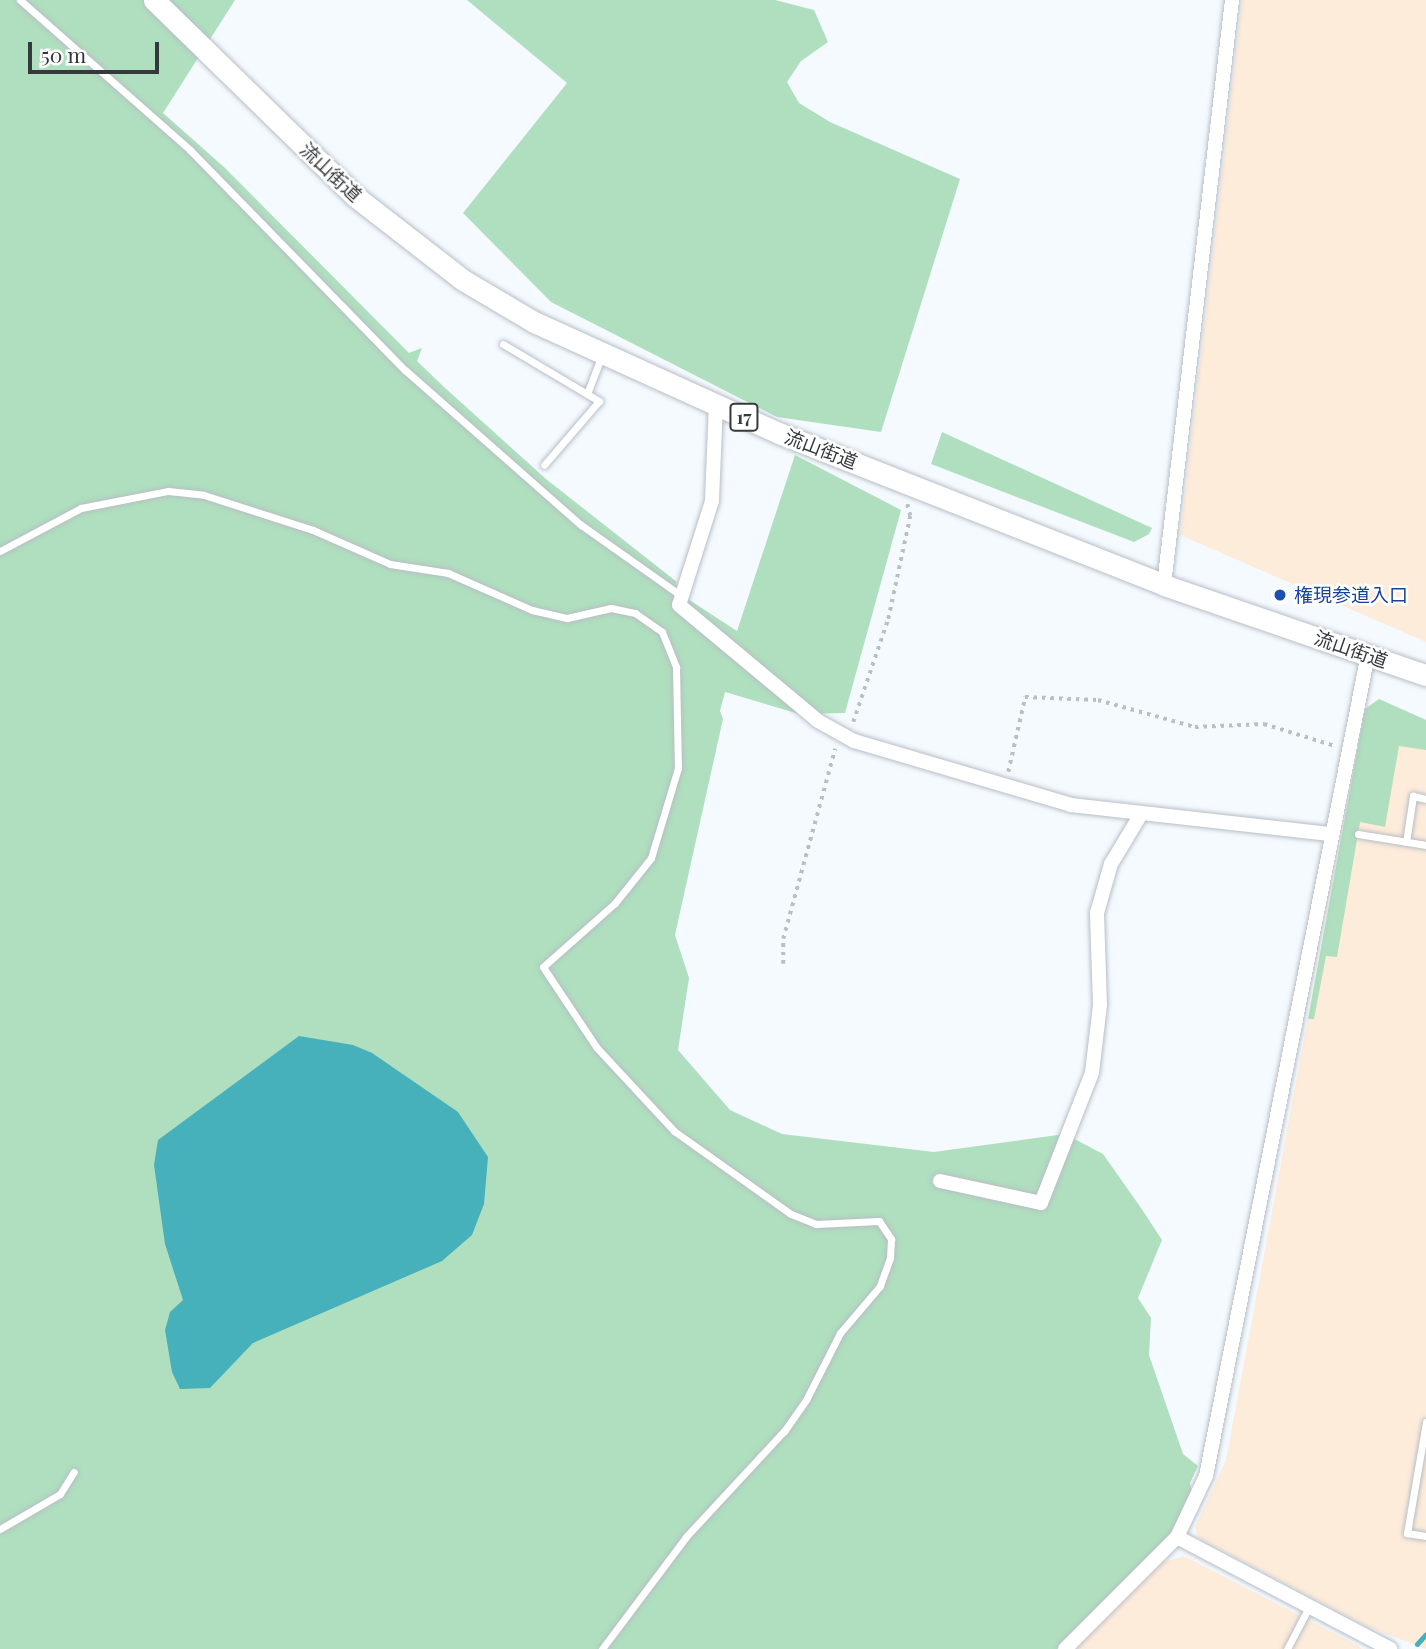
<!DOCTYPE html>
<html>
<head>
<meta charset="utf-8">
<style>
  body { margin:0 }
  #map { position:relative; width:1426px; height:1649px; overflow:hidden; background:#f4faff; font-family:"Playfair Display","Noto Sans JP",serif }
  div>[style] { position:absolute }
  .industrial>* { inset:0; background:#fdecda }
  .green>* { inset:0; background:#afdfbe }
  .water>* { inset:0; background:#46b0bb }
  .stream>* { height:5px; margin:-2.5px; padding:0 2.5px; transform-origin:2.5px; border-radius:2.5px; background:#46b0bb }
  .path>* { height:3.5px; margin-top:-1.75px; transform-origin:0; background:repeating-linear-gradient(90deg,#babfc4 0 3.5px,transparent 0 8.5px) }
  .roads { filter:drop-shadow(0 0 2px #b8bec5) drop-shadow(0 0 2px #b8bec5) }
  .service>* { height:7px; margin:-3.5px; padding:0 3.5px; transform-origin:3.5px; border-radius:3.5px; background:#fff }
  .minor>* { height:14px; margin:-7px; padding:0 7px; transform-origin:7px; border-radius:7px; background:#fff }
  .primary>* { height:21px; margin:-10.5px; padding:0 10.5px; transform-origin:10.5px; border-radius:10.5px; background:#fff }
  .dots>* { width:19px; height:19px; translate:-50% -50%; box-sizing:border-box; border:4px solid #fff; border-radius:50% }
  span { translate:-50% -50%; white-space:nowrap; text-align:center; line-height:1.15; -webkit-text-stroke:5px #fff; paint-order:stroke }
  .shield-label span { padding:2px 5px; background:#fff; border:2px solid; border-radius:5px; -webkit-text-stroke-width:0 }
  .shield-label { font-size:18px; color:#36393b; font-weight:700 }
  .street-label { font-size:19px; color:#36393b }
  .transit-label { font-size:19px; color:#164399 }
  .left { translate:0 -50%; text-align:left }
  .scale { position:absolute; left:28px; top:42px; width:131px; height:32px; box-sizing:border-box; border:4px solid #36393b; border-top:0; padding-left:9px; font-size:21px; line-height:24px; white-space:nowrap; color:#36393b; -webkit-text-stroke:5px #fff; paint-order:stroke }
</style>
</head>
<body>
<div id="map">
  <div class="industrial">
    <i style="clip-path:polygon(1242px 0,1426px 0,1426px 642px,1180px 535px)"></i>
    <i style="clip-path:polygon(1379px 699px,1426px 720px,1426px 1649px,1368px 1627px,1198px 1538px,1195px 1527px,1226px 1460px,1365px 709px)"></i>
    <i style="clip-path:polygon(1184px 1556px,1357px 1645px,1362px 1649px,1076px 1649px,1163px 1562px)"></i>
  </div>
  <div class="green">
    <i style="clip-path:polygon(0 0,235px 0,163px 113px,225px 168px,409px 353px,422px 348px,417px 361px,444px 387px,546px 479px,677px 582px,674px 590px,737px 631px,795px 455px,901px 510px,845px 713px,799px 714px,725px 692px,720px 711px,723px 719px,675px 935px,689px 978px,678px 1050px,730px 1110px,782px 1134px,934px 1152px,1065px 1134px,1103px 1154px,1141px 1208px,1162px 1240px,1138px 1298px,1151px 1318px,1149px 1355px,1183px 1454px,1198px 1466px,1190px 1483px,1196px 1513px,1057px 1649px,0 1649px)"></i>
    <i style="clip-path:polygon(467px 0,775px 0,814px 10px,828px 42px,801px 61px,787px 82px,799px 103px,830px 122px,960px 179px,881px 432px,777px 417px,551px 302px,463px 213px,567px 83px)"></i>
    <i style="clip-path:polygon(942px 432px,1152px 528px,1149px 534px,1134px 542px,931px 464px)"></i>
    <i style="clip-path:polygon(1379px 699px,1426px 720px,1426px 750px,1399px 746px,1385px 827px,1360px 822px,1337px 957px,1326px 956px,1314px 1019px,1308px 1019px,1365px 709px)"></i>
  </div>
  <div class="water">
    <i style="clip-path:polygon(299px 1036px,353px 1045px,372px 1053px,458px 1112px,488px 1157px,484px 1204px,472px 1235px,442px 1261px,253px 1343px,210px 1388px,180px 1389px,172px 1372px,165px 1330px,170px 1312px,183px 1300px,165px 1244px,154px 1165px,158px 1140px)"></i>
  </div>
  <div class="stream">
    <i style="left:1417px;top:1644px;width:13px;rotate:-48deg"></i>
  </div>
  <div class="path">
    <i style="left:853px;top:722px;width:109px;rotate:-71.2deg"></i>
    <i style="left:888px;top:619px;width:105px;rotate:-77.9deg"></i>
    <i style="left:910px;top:516px;width:12px;rotate:-104deg"></i>
    <i style="left:1008px;top:772px;width:77px;rotate:-77.2deg"></i>
    <i style="left:1025px;top:697px;width:73px;rotate:2.4deg"></i>
    <i style="left:1098px;top:700px;width:101px;rotate:15.6deg"></i>
    <i style="left:1195px;top:727px;width:69px;rotate:-2.5deg"></i>
    <i style="left:1264px;top:724px;width:74px;rotate:17.2deg"></i>
    <i style="left:783px;top:964px;width:25px;rotate:-90deg"></i>
    <i style="left:783px;top:939px;width:197px;rotate:-74.7deg"></i>
  </div>
  <div class="roads">
    <div class="service">
      <i style="left:20px;top:0;width:227px;rotate:41.4deg"></i>
      <i style="left:190px;top:150px;width:308px;rotate:45.7deg"></i>
      <i style="left:405px;top:370px;width:235px;rotate:41.4deg"></i>
      <i style="left:581px;top:525px;width:125px;rotate:35.2deg"></i>
      <i style="left:503px;top:344px;width:112px;rotate:30.7deg"></i>
      <i style="left:599px;top:401px;width:84px;rotate:130.7deg"></i>
      <i style="left:587px;top:394px;width:42px;rotate:-69deg"></i>
      <i style="left:0;top:551px;width:92px;rotate:-28deg"></i>
      <i style="left:81px;top:508px;width:89px;rotate:-11.1deg"></i>
      <i style="left:168px;top:491px;width:36px;rotate:6deg"></i>
      <i style="left:204px;top:495px;width:114px;rotate:17.8deg"></i>
      <i style="left:313px;top:530px;width:84px;rotate:23.8deg"></i>
      <i style="left:390px;top:564px;width:59px;rotate:8.8deg"></i>
      <i style="left:448px;top:573px;width:92px;rotate:23.8deg"></i>
      <i style="left:532px;top:610px;width:36px;rotate:13deg"></i>
      <i style="left:567px;top:618px;width:45px;rotate:-12.8deg"></i>
      <i style="left:611px;top:608px;width:25px;rotate:12deg"></i>
      <i style="left:635px;top:613px;width:33px;rotate:35deg"></i>
      <i style="left:662px;top:632px;width:38px;rotate:68deg"></i>
      <i style="left:676px;top:667px;width:101px;rotate:88.9deg"></i>
      <i style="left:678px;top:768px;width:94px;rotate:106.7deg"></i>
      <i style="left:651px;top:858px;width:58px;rotate:128.7deg"></i>
      <i style="left:615px;top:903px;width:96px;rotate:138.4deg"></i>
      <i style="left:543px;top:967px;width:97px;rotate:56.3deg"></i>
      <i style="left:597px;top:1048px;width:113px;rotate:47.1deg"></i>
      <i style="left:674px;top:1131px;width:143px;rotate:35.4deg"></i>
      <i style="left:791px;top:1214px;width:27px;rotate:22deg"></i>
      <i style="left:816px;top:1224px;width:63px;rotate:-2.7deg"></i>
      <i style="left:879px;top:1221px;width:22px;rotate:56deg"></i>
      <i style="left:891px;top:1239px;width:19px;rotate:93deg"></i>
      <i style="left:890px;top:1258px;width:30px;rotate:110deg"></i>
      <i style="left:880px;top:1286px;width:62px;rotate:130.4deg"></i>
      <i style="left:840px;top:1333px;width:75px;rotate:116.9deg"></i>
      <i style="left:806px;top:1400px;width:38px;rotate:125deg"></i>
      <i style="left:784px;top:1431px;width:144px;rotate:132.8deg"></i>
      <i style="left:686px;top:1537px;width:140px;rotate:126.9deg"></i>
      <i style="left:1358px;top:834px;width:69px;rotate:9.2deg"></i>
      <i style="left:1406px;top:842px;width:47px;rotate:-81.3deg"></i>
      <i style="left:1413px;top:796px;width:13px;rotate:13deg"></i>
      <i style="left:1426px;top:1422px;width:113px;rotate:99.7deg"></i>
      <i style="left:1407px;top:1533px;width:19px;rotate:9deg"></i>
      <i style="left:0;top:1529px;width:69px;rotate:-30.3deg"></i>
      <i style="left:60px;top:1494px;width:26px;rotate:-58deg"></i>
      <i style="left:1287px;top:1649px;width:47px;rotate:-62.4deg"></i>
    </div>
    <div class="minor">
      <i style="left:716px;top:404px;width:97px;rotate:92.4deg"></i>
      <i style="left:712px;top:501px;width:109px;rotate:107.6deg"></i>
      <i style="left:679px;top:605px;width:181px;rotate:39.8deg"></i>
      <i style="left:818px;top:721px;width:41px;rotate:29.1deg"></i>
      <i style="left:854px;top:741px;width:226px;rotate:16.4deg"></i>
      <i style="left:1071px;top:805px;width:260px;rotate:6.4deg"></i>
      <i style="left:1164px;top:585px;width:589px;rotate:-83.37deg"></i>
      <i style="left:940px;top:1181px;width:103px;rotate:12.3deg"></i>
      <i style="left:1041px;top:1203px;width:140px;rotate:-68.6deg"></i>
      <i style="left:1092px;top:1073px;width:68px;rotate:-83.3deg"></i>
      <i style="left:1100px;top:1005px;width:92px;rotate:-91.9deg"></i>
      <i style="left:1097px;top:913px;width:51px;rotate:-74.1deg"></i>
      <i style="left:1111px;top:864px;width:58px;rotate:-59deg"></i>
      <i style="left:1177px;top:1537px;width:241px;rotate:27.7deg"></i>
      <i style="left:1065px;top:1649px;width:158px;rotate:-45deg"></i>
      <i style="left:1177px;top:1537px;width:68px;rotate:-64.6deg"></i>
      <i style="left:1206px;top:1476px;width:838px;rotate:-78.85deg"></i>
    </div>
    <div class="primary">
      <i style="left:154px;top:0;width:282px;rotate:44.3deg"></i>
      <i style="left:356px;top:197px;width:135px;rotate:37.8deg"></i>
      <i style="left:463px;top:280px;width:82px;rotate:30.6deg"></i>
      <i style="left:534px;top:322px;width:269px;rotate:24.4deg"></i>
      <i style="left:779px;top:433px;width:414px;rotate:21.5deg"></i>
      <i style="left:1164px;top:585px;width:277px;rotate:19deg"></i>
    </div>
  </div>
  <div class="dots">
    <i style="left:1280px;top:595px;background:#1a4fb4"></i>
  </div>
  <div class="shield-label">
    <span style="left:744px;top:417px">17</span>
  </div>
  <div class="street-label">
    <span style="left:331px;top:172px;rotate:43deg">流山街道</span>
    <span style="left:821px;top:449px;rotate:21deg">流山街道</span>
    <span style="left:1351px;top:649px;rotate:19deg">流山街道</span>
  </div>
  <div class="transit-label">
    <span class="left" style="left:1294px;top:595px">権現参道入口</span>
  </div>
  <div class="scale">50 m</div>
</div>
</body>
</html>
